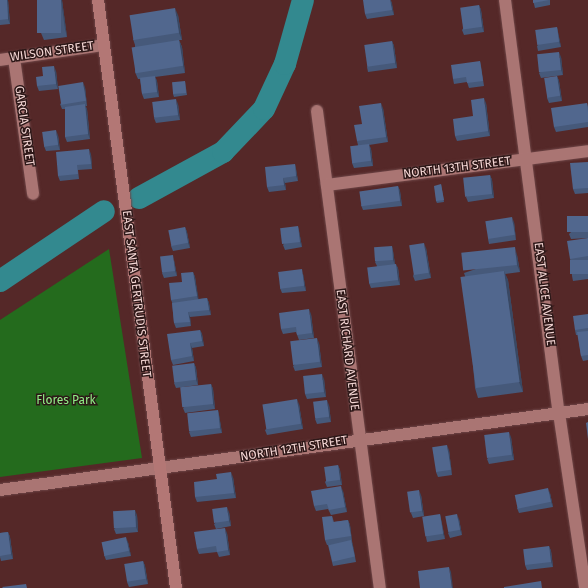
<!DOCTYPE html>
<html>
<head>
<meta charset="utf-8">
<style>
  body { margin:0 }
  #map { position:relative; width:588px; height:588px; overflow:hidden; background:#552828; font-family:"Fira Sans",sans-serif }
  div>[style] { position:absolute }
  .green>* { inset:0; background:#246b1d }
  .river>* { height:22px; margin:-11px; padding:0 11px; transform-origin:11px; border-radius:11px; background:#33898f }
  .roads { filter:drop-shadow(0 0 1px #6e4647) drop-shadow(0 0 1px #6e4647) }
  .street>* { height:12px; margin:-6px; padding:0 6px; transform-origin:6px; border-radius:6px; background:#aa7573 }
  .secondary>* { height:12px; margin:-6px; padding:0 6px; transform-origin:6px; border-radius:6px; background:#b37775 }
  .wall>* { inset:0; background:#46597a }
  .shaded-wall>* { inset:0; background:#394863 }
  .building>* { inset:0; background:#51678e; transform-origin:0 0 }
  span { translate:-50% -50%; white-space:nowrap; text-align:center; line-height:1.15; -webkit-text-stroke:3px #2d1818; paint-order:stroke }
  .street-label { font-size:12px; color:#f5d7d5 }
  .park-label { font-size:12px; color:#92ef87 }
</style>
</head>
<body>
<div id="map">
  <div class="green">
    <i style="clip-path:polygon(109px 249px,142px 458px,0 477px,0 320px)"></i>
  </div>
  <div class="river">
    <i style="left:139px;top:198px;width:96px;rotate:-28.7deg"></i>
    <i style="left:223px;top:152px;width:59px;rotate:-46.4deg"></i>
    <i style="left:264px;top:109px;width:50px;rotate:-65deg"></i>
    <i style="left:285px;top:64px;width:66px;rotate:-74.3deg"></i>
    <i style="left:0;top:281px;width:125px;rotate:-33.9deg"></i>
  </div>
  <div class="roads">
    <div class="street">
      <i style="left:505px;top:0;width:417px;rotate:82.6deg"></i>
      <i style="left:559px;top:413px;width:177px;rotate:81.5deg"></i>
      <i style="left:14px;top:58px;width:137px;rotate:82deg"></i>
      <i style="left:0;top:60px;width:105px;rotate:-8.2deg"></i>
      <i style="left:317px;top:111px;width:481px;rotate:82.5deg"></i>
      <i style="left:327px;top:185px;width:263px;rotate:-7.4deg"></i>
      <i style="left:0;top:490px;width:594px;rotate:-7.84deg"></i>
    </div>
    <div class="secondary">
      <i style="left:98px;top:0;width:593px;rotate:82.44deg"></i>
    </div>
  </div>
  <div class="wall">
    <i style="clip-path:polygon(0 0,8px 0,10px 24px,0 25px)"></i>
    <i style="clip-path:polygon(37px 0,62px 0,67px 37px,44px 40px,41px 33px)"></i>
    <i style="clip-path:polygon(391px 0,394px 15px,367px 19px,365px 14px)"></i>
    <i style="clip-path:polygon(533px 0,550px 0,550px 5px,535px 8px)"></i>
    <i style="clip-path:polygon(479px 5px,481px 10px,484px 32px,464px 35px,462px 30px)"></i>
    <i style="clip-path:polygon(178px 15px,182px 40px,179px 40px,182px 47px,185px 73px,155px 77px,157px 81px,159px 97px,144px 99px,142px 94px,140px 79px,138px 79px,135px 72px,135px 45px,133px 39px)"></i>
    <i style="clip-path:polygon(557px 27px,561px 47px,538px 51px,537px 46px)"></i>
    <i style="clip-path:polygon(392px 41px,394px 46px,397px 68px,368px 72px,367px 67px)"></i>
    <i style="clip-path:polygon(561px 57px,563px 75px,541px 78px,539px 73px)"></i>
    <i style="clip-path:polygon(480px 61px,481px 66px,484px 86px,469px 88px,467px 82px,454px 84px,453px 79px)"></i>
    <i style="clip-path:polygon(56px 71px,58px 89px,39px 91px,37px 86px,43px 76px)"></i>
    <i style="clip-path:polygon(557px 76px,559px 81px,562px 101px,549px 103px,547px 98px)"></i>
    <i style="clip-path:polygon(185px 81px,187px 95px,174px 97px,173px 94px)"></i>
    <i style="clip-path:polygon(85px 87px,87px 106px,85px 106px,87px 109px,90px 139px,67px 142px,65px 137px,65px 109px,62px 109px,60px 104px)"></i>
    <i style="clip-path:polygon(486px 103px,490px 136px,457px 141px,455px 136px)"></i>
    <i style="clip-path:polygon(587px 103px,588px 107px,588px 127px,556px 132px,554px 127px)"></i>
    <i style="clip-path:polygon(178px 104px,180px 120px,156px 123px,154px 118px)"></i>
    <i style="clip-path:polygon(383px 108px,388px 142px,369px 145px,371px 149px,373px 166px,354px 168px,352px 163px,358px 145px,357px 141px,362px 124px)"></i>
    <i style="clip-path:polygon(58px 135px,60px 150px,46px 151px,44px 146px)"></i>
    <i style="clip-path:polygon(91px 154px,92px 169px,78px 170px,79px 179px,60px 181px,58px 176px)"></i>
    <i style="clip-path:polygon(588px 162px,588px 193px,575px 194px,573px 189px)"></i>
    <i style="clip-path:polygon(295px 164px,296px 169px,298px 181px,285px 183px,286px 190px,269px 192px,267px 187px)"></i>
    <i style="clip-path:polygon(490px 175px,492px 180px,494px 198px,468px 202px,466px 197px)"></i>
    <i style="clip-path:polygon(441px 184px,444px 202px,437px 203px,436px 201px)"></i>
    <i style="clip-path:polygon(398px 186px,400px 191px,402px 206px,363px 210px,361px 205px)"></i>
    <i style="clip-path:polygon(588px 216px,588px 238px,571px 239px,569px 234px)"></i>
    <i style="clip-path:polygon(514px 222px,516px 240px,489px 244px,488px 239px)"></i>
    <i style="clip-path:polygon(298px 226px,299px 231px,302px 247px,285px 250px,283px 245px)"></i>
    <i style="clip-path:polygon(185px 227px,187px 232px,190px 248px,173px 251px,171px 246px)"></i>
    <i style="clip-path:polygon(588px 238px,588px 279px,573px 281px,572px 276px,571px 262px,570px 259px)"></i>
    <i style="clip-path:polygon(392px 246px,393px 251px,395px 264px,398px 268px,400px 285px,371px 288px,369px 283px,377px 266px,375px 262px)"></i>
    <i style="clip-path:polygon(426px 248px,431px 278px,415px 281px,413px 276px)"></i>
    <i style="clip-path:polygon(517px 255px,520px 272px,505px 274px,508px 280px,523px 392px,478px 398px,475px 388px,465px 276px,464px 273px)"></i>
    <i style="clip-path:polygon(174px 260px,177px 276px,164px 278px,162px 273px)"></i>
    <i style="clip-path:polygon(193px 272px,195px 277px,198px 299px,207px 298px,209px 303px,211px 315px,190px 317px,191px 326px,176px 328px,174px 323px,172px 302px,171px 300px,182px 282px)"></i>
    <i style="clip-path:polygon(303px 274px,306px 291px,282px 293px,280px 288px)"></i>
    <i style="clip-path:polygon(311px 314px,314px 338px,299px 340px,296px 332px,283px 334px,281px 329px)"></i>
    <i style="clip-path:polygon(588px 314px,588px 360px,583px 361px,581px 356px,578px 335px,576px 335px,575px 330px)"></i>
    <i style="clip-path:polygon(200px 330px,202px 334px,204px 346px,192px 348px,194px 361px,173px 365px,171px 360px)"></i>
    <i style="clip-path:polygon(319px 343px,322px 367px,295px 371px,293px 366px)"></i>
    <i style="clip-path:polygon(194px 363px,196px 368px,198px 385px,176px 388px,174px 383px)"></i>
    <i style="clip-path:polygon(324px 379px,326px 397px,307px 399px,305px 394px)"></i>
    <i style="clip-path:polygon(211px 384px,213px 389px,215px 409px,185px 413px,183px 408px)"></i>
    <i style="clip-path:polygon(299px 404px,303px 429px,267px 435px,265px 430px)"></i>
    <i style="clip-path:polygon(329px 405px,331px 422px,317px 424px,315px 419px)"></i>
    <i style="clip-path:polygon(218px 410px,219px 415px,222px 433px,191px 437px,189px 432px)"></i>
    <i style="clip-path:polygon(511px 437px,514px 460px,489px 464px,487px 459px)"></i>
    <i style="clip-path:polygon(449px 450px,452px 475px,438px 477px,436px 472px)"></i>
    <i style="clip-path:polygon(338px 465px,340px 470px,342px 485px,327px 487px,325px 482px)"></i>
    <i style="clip-path:polygon(233px 477px,236px 498px,197px 502px,195px 497px)"></i>
    <i style="clip-path:polygon(343px 491px,347px 512px,331px 515px,328px 509px,316px 511px,314px 506px)"></i>
    <i style="clip-path:polygon(550px 493px,553px 507px,519px 513px,517px 508px)"></i>
    <i style="clip-path:polygon(421px 495px,424px 516px,413px 518px,411px 513px)"></i>
    <i style="clip-path:polygon(229px 512px,231px 526px,216px 529px,214px 524px)"></i>
    <i style="clip-path:polygon(440px 514px,445px 539px,427px 542px,426px 537px)"></i>
    <i style="clip-path:polygon(137px 515px,138px 532px,116px 534px,114px 529px)"></i>
    <i style="clip-path:polygon(332px 516px,334px 522px,348px 520px,350px 525px,352px 541px,356px 562px,333px 566px,332px 562px,328px 545px,327px 545px,325px 540px)"></i>
    <i style="clip-path:polygon(459px 519px,462px 535px,450px 538px,448px 533px)"></i>
    <i style="clip-path:polygon(8px 532px,10px 537px,13px 559px,1px 561px,0 557px,0 533px)"></i>
    <i style="clip-path:polygon(227px 533px,230px 555px,219px 557px,217px 552px,199px 554px,197px 549px)"></i>
    <i style="clip-path:polygon(128px 542px,131px 556px,106px 560px,104px 555px)"></i>
    <i style="clip-path:polygon(549px 546px,551px 551px,553px 567px,527px 570px,525px 565px)"></i>
    <i style="clip-path:polygon(143px 561px,145px 566px,148px 584px,129px 587px,127px 582px)"></i>
  </div>
  <div class="shaded-wall">
    <i style="clip-path:polygon(7px 0,8px 0,10px 24px,8px 19px)"></i>
    <i style="clip-path:polygon(61px 0,62px 0,67px 37px,65px 29px)"></i>
    <i style="clip-path:polygon(390px 0,392px 3px,394px 15px,392px 10px)"></i>
    <i style="clip-path:polygon(479px 5px,481px 10px,484px 32px,482px 27px)"></i>
    <i style="clip-path:polygon(175px 8px,178px 15px,182px 40px,179px 33px)"></i>
    <i style="clip-path:polygon(557px 27px,561px 47px,559px 42px)"></i>
    <i style="clip-path:polygon(179px 40px,182px 47px,185px 73px,183px 66px)"></i>
    <i style="clip-path:polygon(392px 41px,394px 46px,397px 68px,395px 63px)"></i>
    <i style="clip-path:polygon(559px 52px,561px 57px,563px 75px,561px 70px)"></i>
    <i style="clip-path:polygon(54px 66px,56px 71px,58px 89px,56px 84px)"></i>
    <i style="clip-path:polygon(155px 76px,157px 81px,159px 97px,157px 92px)"></i>
    <i style="clip-path:polygon(557px 76px,559px 81px,562px 101px,560px 96px)"></i>
    <i style="clip-path:polygon(83px 82px,85px 87px,87px 106px,86px 101px)"></i>
    <i style="clip-path:polygon(484px 98px,486px 103px,490px 136px,488px 131px)"></i>
    <i style="clip-path:polygon(176px 99px,178px 104px,180px 120px,178px 115px)"></i>
    <i style="clip-path:polygon(381px 103px,383px 108px,388px 142px,386px 137px)"></i>
    <i style="clip-path:polygon(85px 104px,87px 109px,90px 139px,88px 134px)"></i>
    <i style="clip-path:polygon(56px 130px,58px 135px,60px 150px,58px 145px)"></i>
    <i style="clip-path:polygon(369px 144px,371px 149px,373px 166px,371px 161px)"></i>
    <i style="clip-path:polygon(89px 149px,91px 154px,92px 169px,91px 164px)"></i>
    <i style="clip-path:polygon(295px 164px,296px 169px,298px 181px,296px 176px)"></i>
    <i style="clip-path:polygon(490px 175px,492px 180px,494px 198px,492px 194px)"></i>
    <i style="clip-path:polygon(283px 178px,285px 183px,286px 190px,284px 185px)"></i>
    <i style="clip-path:polygon(398px 186px,400px 191px,402px 206px,400px 201px)"></i>
    <i style="clip-path:polygon(512px 217px,514px 222px,516px 240px,515px 235px)"></i>
    <i style="clip-path:polygon(298px 226px,299px 231px,302px 247px,300px 242px)"></i>
    <i style="clip-path:polygon(185px 227px,187px 232px,190px 248px,188px 243px)"></i>
    <i style="clip-path:polygon(424px 243px,426px 248px,431px 278px,429px 273px)"></i>
    <i style="clip-path:polygon(392px 246px,393px 251px,395px 265px,393px 260px)"></i>
    <i style="clip-path:polygon(515px 247px,517px 255px,520px 272px,517px 265px)"></i>
    <i style="clip-path:polygon(173px 255px,174px 260px,177px 276px,175px 271px)"></i>
    <i style="clip-path:polygon(396px 264px,398px 268px,400px 285px,398px 280px)"></i>
    <i style="clip-path:polygon(302px 269px,303px 274px,306px 291px,304px 286px)"></i>
    <i style="clip-path:polygon(504px 271px,508px 280px,523px 392px,519px 382px)"></i>
    <i style="clip-path:polygon(193px 272px,195px 277px,199px 301px,197px 296px)"></i>
    <i style="clip-path:polygon(207px 298px,209px 303px,211px 315px,209px 310px)"></i>
    <i style="clip-path:polygon(309px 309px,311px 314px,314px 338px,312px 333px)"></i>
    <i style="clip-path:polygon(188px 312px,190px 317px,191px 326px,190px 322px)"></i>
    <i style="clip-path:polygon(200px 330px,202px 334px,204px 346px,202px 341px)"></i>
    <i style="clip-path:polygon(317px 338px,319px 343px,322px 367px,320px 362px)"></i>
    <i style="clip-path:polygon(190px 343px,192px 348px,194px 361px,192px 356px)"></i>
    <i style="clip-path:polygon(194px 363px,196px 368px,198px 385px,196px 380px)"></i>
    <i style="clip-path:polygon(322px 374px,324px 379px,326px 397px,324px 392px)"></i>
    <i style="clip-path:polygon(211px 384px,213px 389px,215px 409px,213px 404px)"></i>
    <i style="clip-path:polygon(297px 399px,299px 404px,303px 429px,301px 424px)"></i>
    <i style="clip-path:polygon(327px 400px,329px 405px,331px 422px,329px 417px)"></i>
    <i style="clip-path:polygon(218px 410px,219px 415px,222px 433px,220px 428px)"></i>
    <i style="clip-path:polygon(509px 432px,511px 437px,514px 460px,512px 455px)"></i>
    <i style="clip-path:polygon(447px 445px,449px 450px,452px 475px,451px 470px)"></i>
    <i style="clip-path:polygon(338px 465px,340px 470px,342px 485px,340px 480px)"></i>
    <i style="clip-path:polygon(231px 472px,233px 477px,236px 498px,234px 493px)"></i>
    <i style="clip-path:polygon(341px 486px,343px 491px,347px 512px,345px 507px)"></i>
    <i style="clip-path:polygon(548px 488px,550px 493px,553px 507px,551px 502px)"></i>
    <i style="clip-path:polygon(419px 490px,421px 495px,424px 516px,422px 511px)"></i>
    <i style="clip-path:polygon(227px 507px,229px 512px,231px 526px,229px 521px)"></i>
    <i style="clip-path:polygon(135px 510px,137px 515px,138px 532px,136px 527px)"></i>
    <i style="clip-path:polygon(440px 514px,445px 539px,443px 534px)"></i>
    <i style="clip-path:polygon(457px 514px,459px 519px,462px 535px,460px 530px)"></i>
    <i style="clip-path:polygon(348px 520px,350px 525px,352px 541px,351px 536px)"></i>
    <i style="clip-path:polygon(225px 528px,227px 533px,230px 555px,228px 550px)"></i>
    <i style="clip-path:polygon(8px 532px,10px 537px,13px 559px,11px 554px)"></i>
    <i style="clip-path:polygon(126px 537px,128px 542px,131px 556px,129px 551px)"></i>
    <i style="clip-path:polygon(351px 540px,353px 545px,356px 562px,355px 557px)"></i>
    <i style="clip-path:polygon(549px 546px,551px 551px,553px 567px,551px 562px)"></i>
    <i style="clip-path:polygon(143px 561px,145px 566px,148px 584px,146px 579px)"></i>
    <i style="clip-path:polygon(449px 567px,451px 572px,453px 588px,452px 588px)"></i>
  </div>
  <div class="building">
    <i style="clip-path:polygon(0 0,7px 0,8px 19px,0 20px)"></i>
    <i style="left:37px;top:0;width:24px;height:33px"></i>
    <i style="clip-path:polygon(363px 0,390px 0,392px 10px,365px 14px)"></i>
    <i style="clip-path:polygon(533px 0,549px 0,533px 3px)"></i>
    <i style="left:479px;top:5px;width:22px;height:19px;rotate:82deg"></i>
    <i style="left:175px;top:8px;width:25px;height:46px;rotate:81deg"></i>
    <i style="left:557px;top:27px;width:15px;height:22px;rotate:82deg"></i>
    <i style="left:179px;top:40px;width:26px;height:48px;rotate:81deg"></i>
    <i style="left:392px;top:41px;width:22px;height:28px;rotate:82deg"></i>
    <i style="left:559px;top:52px;width:18px;height:22px;rotate:84deg"></i>
    <i style="clip-path:polygon(480px 61px,483px 81px,467px 83px,466px 77px,453px 79px,451px 65px)"></i>
    <i style="clip-path:polygon(54px 66px,56px 84px,37px 86px,36px 77px,43px 76px,42px 67px)"></i>
    <i style="left:155px;top:76px;width:16px;height:15px;rotate:83deg"></i>
    <i style="left:557px;top:76px;width:20px;height:13px;rotate:81deg"></i>
    <i style="left:185px;top:81px;width:12px;height:13px;rotate:85deg"></i>
    <i style="left:83px;top:82px;width:19px;height:25px;rotate:81deg"></i>
    <i style="clip-path:polygon(484px 98px,488px 131px,455px 136px,453px 119px,473px 116px,471px 100px)"></i>
    <i style="left:176px;top:99px;width:16px;height:24px;rotate:83deg"></i>
    <i style="clip-path:polygon(381px 103px,386px 137px,357px 141px,354px 125px,362px 124px,359px 106px)"></i>
    <i style="clip-path:polygon(587px 103px,588px 112px,588px 122px,554px 127px,551px 108px)"></i>
    <i style="clip-path:polygon(85px 104px,88px 134px,65px 137px,65px 107px)"></i>
    <i style="left:56px;top:130px;width:15px;height:14px;rotate:82deg"></i>
    <i style="left:369px;top:144px;width:17px;height:19px;rotate:83deg"></i>
    <i style="clip-path:polygon(89px 149px,91px 164px,77px 165px,78px 174px,58px 176px,56px 152px)"></i>
    <i style="clip-path:polygon(588px 162px,588px 188px,573px 189px,570px 163px)"></i>
    <i style="clip-path:polygon(295px 164px,296px 176px,283px 178px,284px 185px,267px 187px,265px 167px)"></i>
    <i style="left:490px;top:175px;width:19px;height:27px;rotate:84deg"></i>
    <i style="clip-path:polygon(441px 184px,444px 200px,436px 201px,434px 186px)"></i>
    <i style="left:398px;top:186px;width:15px;height:39px;rotate:82deg"></i>
    <i style="left:588px;top:216px;width:16px;height:21px;rotate:90deg"></i>
    <i style="left:512px;top:217px;width:18px;height:27px;rotate:81deg"></i>
    <i style="left:298px;top:226px;width:16px;height:18px;rotate:83deg"></i>
    <i style="left:185px;top:227px;width:16px;height:17px;rotate:79deg"></i>
    <i style="clip-path:polygon(588px 238px,588px 256px,570px 259px,567px 241px)"></i>
    <i style="left:424px;top:243px;width:30px;height:15px;rotate:81deg"></i>
    <i style="left:392px;top:246px;width:14px;height:18px;rotate:86deg"></i>
    <i style="left:515px;top:247px;width:18px;height:54px;rotate:84deg"></i>
    <i style="left:173px;top:255px;width:16px;height:13px;rotate:83deg"></i>
    <i style="left:588px;top:260px;width:14px;height:18px;rotate:90deg"></i>
    <i style="left:396px;top:264px;width:16px;height:29px;rotate:83deg"></i>
    <i style="left:302px;top:269px;width:17px;height:24px;rotate:83deg"></i>
    <i style="left:504px;top:271px;width:112px;height:44px;rotate:82deg"></i>
    <i style="clip-path:polygon(193px 272px,197px 296px,171px 300px,169px 283px,182px 282px,181px 273px)"></i>
    <i style="clip-path:polygon(207px 298px,209px 310px,188px 312px,190px 322px,174px 323px,172px 303px)"></i>
    <i style="clip-path:polygon(309px 309px,312px 333px,297px 335px,296px 327px,281px 329px,279px 313px)"></i>
    <i style="clip-path:polygon(588px 314px,588px 328px,575px 330px,573px 316px)"></i>
    <i style="clip-path:polygon(200px 330px,202px 341px,190px 343px,192px 356px,171px 360px,167px 334px)"></i>
    <i style="clip-path:polygon(588px 331px,588px 355px,581px 356px,577px 332px)"></i>
    <i style="left:317px;top:338px;width:24px;height:27px;rotate:83deg"></i>
    <i style="left:194px;top:363px;width:17px;height:22px;rotate:83deg"></i>
    <i style="left:322px;top:374px;width:18px;height:19px;rotate:84deg"></i>
    <i style="left:211px;top:384px;width:20px;height:31px;rotate:84deg"></i>
    <i style="left:297px;top:399px;width:25px;height:35px;rotate:81deg"></i>
    <i style="left:327px;top:400px;width:17px;height:14px;rotate:83deg"></i>
    <i style="left:218px;top:410px;width:18px;height:31px;rotate:84deg"></i>
    <i style="clip-path:polygon(588px 422px,588px 439px,586px 423px)"></i>
    <i style="left:509px;top:432px;width:23px;height:25px;rotate:83deg"></i>
    <i style="left:447px;top:445px;width:25px;height:15px;rotate:81deg"></i>
    <i style="left:338px;top:465px;width:15px;height:14px;rotate:82deg"></i>
    <i style="clip-path:polygon(231px 472px,234px 493px,195px 497px,194px 482px,217px 479px,216px 474px)"></i>
    <i style="clip-path:polygon(341px 486px,345px 507px,329px 510px,327px 504px,314px 506px,311px 491px)"></i>
    <i style="left:548px;top:488px;width:14px;height:34px;rotate:78deg"></i>
    <i style="left:419px;top:490px;width:21px;height:12px;rotate:82deg"></i>
    <i style="left:227px;top:507px;width:14px;height:15px;rotate:82deg"></i>
    <i style="left:135px;top:510px;width:17px;height:22px;rotate:87deg"></i>
    <i style="left:440px;top:514px;width:20px;height:18px;rotate:81deg"></i>
    <i style="left:457px;top:514px;width:16px;height:12px;rotate:79deg"></i>
    <i style="clip-path:polygon(332px 516px,333px 522px,348px 520px,351px 536px,325px 540px,322px 517px)"></i>
    <i style="clip-path:polygon(225px 528px,228px 550px,217px 552px,216px 546px,197px 549px,194px 532px)"></i>
    <i style="clip-path:polygon(8px 532px,11px 554px,0 556px,0 533px)"></i>
    <i style="left:126px;top:537px;width:14px;height:25px;rotate:78deg"></i>
    <i style="left:351px;top:540px;width:17px;height:23px;rotate:77deg"></i>
    <i style="left:549px;top:546px;width:16px;height:26px;rotate:83deg"></i>
    <i style="left:143px;top:561px;width:18px;height:19px;rotate:81deg"></i>
    <i style="clip-path:polygon(449px 567px,452px 588px,420px 588px,418px 571px)"></i>
    <i style="clip-path:polygon(541px 581px,542px 588px,504px 588px,504px 587px)"></i>
    <i style="clip-path:polygon(26px 584px,27px 588px,3px 588px,2px 587px)"></i>
  </div>
  <div class="street-label">
    <span style="left:52px;top:52px;rotate:-8deg">WILSON STREET</span>
    <span style="left:24px;top:126px;rotate:82deg">GARCIA STREET</span>
    <span style="left:457px;top:168px;rotate:-7deg">NORTH 13TH STREET</span>
    <span style="left:136px;top:294px;rotate:83deg">EAST SANTA GERTRUDIS STREET</span>
    <span style="left:544px;top:294px;rotate:83deg">EAST ALICE AVENUE</span>
    <span style="left:347px;top:350px;rotate:83deg">EAST RICHARD AVENUE</span>
    <span style="left:294px;top:449px;rotate:-9deg">NORTH 12TH STREET</span>
  </div>
  <div class="park-label">
    <span style="left:66px;top:401px">Flores Park</span>
  </div>
</div>
</body>
</html>
